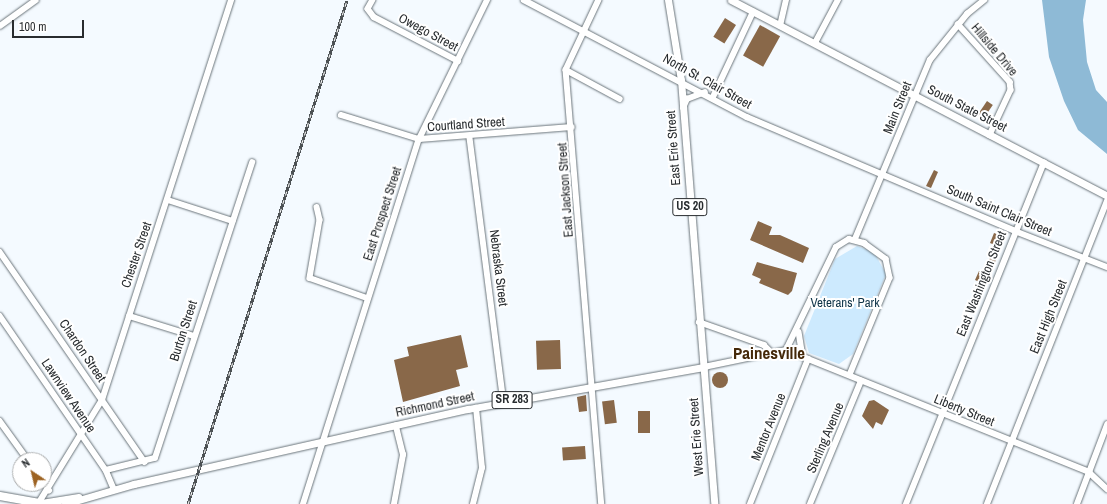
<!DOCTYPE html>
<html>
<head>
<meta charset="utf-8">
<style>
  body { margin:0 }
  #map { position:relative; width:1107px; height:504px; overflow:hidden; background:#f4faff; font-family:"Archivo Narrow",sans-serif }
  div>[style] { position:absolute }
  .green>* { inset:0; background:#cdeafe }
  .water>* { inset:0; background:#8ebad6 }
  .building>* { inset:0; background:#896849; transform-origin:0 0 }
  .round { border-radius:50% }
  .roads { filter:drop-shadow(0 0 1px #6b757b) drop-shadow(0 0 1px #6b757b) }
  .minor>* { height:5.5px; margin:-2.75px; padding:0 2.75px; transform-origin:2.75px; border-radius:2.75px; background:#fff }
  .major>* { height:7px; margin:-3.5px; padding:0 3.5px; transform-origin:3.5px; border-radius:3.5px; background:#fff }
  .highway>* { height:8px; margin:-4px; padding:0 4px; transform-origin:4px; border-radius:4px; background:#fff }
  .rail>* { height:3px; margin-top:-1.5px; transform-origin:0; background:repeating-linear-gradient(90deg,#fff 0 4.5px,#4c5154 0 9px); box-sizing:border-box; border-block:1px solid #4c5154 }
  span { translate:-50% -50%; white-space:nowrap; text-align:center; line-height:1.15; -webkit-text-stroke:4px #fff; paint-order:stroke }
  .shield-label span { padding:1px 3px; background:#fff; border:1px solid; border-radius:3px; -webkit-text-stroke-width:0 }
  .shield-label { font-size:12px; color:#282c2f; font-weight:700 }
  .street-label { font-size:13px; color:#282c2f }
  .park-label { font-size:13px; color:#103549 }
  .district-label { font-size:17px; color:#442809; font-weight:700 }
  .north { position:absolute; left:12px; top:452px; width:40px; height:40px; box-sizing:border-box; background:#fff; border:1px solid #a9abac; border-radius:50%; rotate:325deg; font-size:11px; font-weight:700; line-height:16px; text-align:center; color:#282c2f }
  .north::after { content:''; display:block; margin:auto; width:14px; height:18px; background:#9d6322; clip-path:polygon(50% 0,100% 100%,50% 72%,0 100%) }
  .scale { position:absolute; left:12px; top:20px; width:72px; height:18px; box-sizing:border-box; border:2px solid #282c2f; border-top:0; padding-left:5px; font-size:12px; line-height:14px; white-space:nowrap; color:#282c2f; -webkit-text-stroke:3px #fff; paint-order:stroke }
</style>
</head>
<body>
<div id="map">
  <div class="green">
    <i style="clip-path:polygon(857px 246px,874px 252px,886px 274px,853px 354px,839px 364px,809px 353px,804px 336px,835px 259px)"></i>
  </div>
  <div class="water">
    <i style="clip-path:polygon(1042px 0,1086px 0,1083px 20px,1087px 62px,1096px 90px,1107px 102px,1107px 154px,1078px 130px,1064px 101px,1049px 57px)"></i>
  </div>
  <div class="building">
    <i style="left:725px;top:18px;width:13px;height:22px;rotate:32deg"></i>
    <i style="left:760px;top:25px;width:23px;height:35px;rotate:29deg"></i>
    <i style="left:987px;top:101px;width:7px;height:17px;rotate:34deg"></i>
    <i style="clip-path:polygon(934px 170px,938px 172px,931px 188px,926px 186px)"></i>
    <i style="clip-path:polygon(758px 221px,772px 227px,769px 235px,780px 235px,809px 248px,803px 263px,750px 240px)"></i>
    <i style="clip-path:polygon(994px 233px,1005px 237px,986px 285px,975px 280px,979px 271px,984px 273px,995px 245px,990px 243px)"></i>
    <i style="clip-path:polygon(757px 262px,797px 273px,792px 291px,788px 295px,759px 283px,761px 279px,752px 275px)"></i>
    <i style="clip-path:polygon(461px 335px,468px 367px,456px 370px,460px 386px,403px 402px,394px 360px,409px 356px,407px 347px)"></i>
    <i style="left:560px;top:340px;width:29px;height:24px;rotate:88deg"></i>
    <i class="round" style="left:712px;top:372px;width:16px;height:16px"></i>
    <i style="clip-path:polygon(586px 395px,587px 411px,579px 412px,577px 397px)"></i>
    <i style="left:614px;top:400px;width:23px;height:12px;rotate:83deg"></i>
    <i style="clip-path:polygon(874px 400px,889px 410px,882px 425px,876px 422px,873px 429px,862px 416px,869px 401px)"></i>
    <i style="left:638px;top:411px;width:12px;height:22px"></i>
    <i style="left:585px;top:446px;width:13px;height:23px;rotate:86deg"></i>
  </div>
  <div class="roads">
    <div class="minor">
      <i style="left:373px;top:0;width:10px;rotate:119deg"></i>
      <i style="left:368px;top:9px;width:10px;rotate:53deg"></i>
      <i style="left:374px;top:17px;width:95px;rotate:27.6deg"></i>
      <i style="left:524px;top:0;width:252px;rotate:27.7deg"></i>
      <i style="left:747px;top:117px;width:291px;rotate:23deg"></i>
      <i style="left:1015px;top:231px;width:99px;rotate:21.4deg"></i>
      <i style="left:599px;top:0;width:77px;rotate:115.2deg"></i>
      <i style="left:566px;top:70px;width:435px;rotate:85.3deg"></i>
      <i style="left:958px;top:24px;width:78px;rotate:48.1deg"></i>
      <i style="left:1010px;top:82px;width:8px;rotate:83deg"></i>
      <i style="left:1011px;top:90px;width:50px;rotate:115deg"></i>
      <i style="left:0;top:26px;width:44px;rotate:-35.8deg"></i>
      <i style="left:780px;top:26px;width:27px;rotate:-77deg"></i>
      <i style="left:815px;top:43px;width:49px;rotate:-61.9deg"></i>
      <i style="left:566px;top:70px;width:61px;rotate:28.2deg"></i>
      <i style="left:713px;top:97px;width:94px;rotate:-64.8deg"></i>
      <i style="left:683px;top:108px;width:10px;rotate:-66deg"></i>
      <i style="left:687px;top:99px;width:19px;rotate:-21deg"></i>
      <i style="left:341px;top:115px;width:82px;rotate:17.1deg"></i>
      <i style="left:419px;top:139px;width:153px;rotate:-4.5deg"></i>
      <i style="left:470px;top:138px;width:266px;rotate:82.7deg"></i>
      <i style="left:168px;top:200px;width:68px;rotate:17.9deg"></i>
      <i style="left:317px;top:207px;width:13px;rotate:77deg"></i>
      <i style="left:320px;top:220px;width:59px;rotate:99.8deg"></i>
      <i style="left:310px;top:278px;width:60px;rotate:19.3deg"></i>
      <i style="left:855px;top:239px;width:194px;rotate:-67.3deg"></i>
      <i style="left:930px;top:60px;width:59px;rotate:-51.2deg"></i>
      <i style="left:967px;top:14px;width:22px;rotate:-39deg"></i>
      <i style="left:0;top:252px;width:255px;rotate:55.4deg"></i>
      <i style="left:0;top:316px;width:187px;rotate:55.5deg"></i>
      <i style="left:106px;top:470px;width:21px;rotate:67deg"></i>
      <i style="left:129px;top:316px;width:68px;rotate:17.1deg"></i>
      <i style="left:699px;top:322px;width:69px;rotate:19.5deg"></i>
      <i style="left:764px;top:345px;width:11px;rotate:45deg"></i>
      <i style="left:799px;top:332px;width:24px;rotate:81deg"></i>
      <i style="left:786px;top:350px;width:114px;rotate:-64.1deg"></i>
      <i style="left:836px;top:247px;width:15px;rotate:-32deg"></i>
      <i style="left:849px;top:239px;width:16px;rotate:15deg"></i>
      <i style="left:864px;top:243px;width:27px;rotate:36deg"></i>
      <i style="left:886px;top:259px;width:19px;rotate:78deg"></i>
      <i style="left:890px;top:278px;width:105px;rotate:112.4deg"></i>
      <i style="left:704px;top:367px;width:84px;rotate:-11.7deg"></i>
      <i style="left:786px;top:350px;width:327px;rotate:21.9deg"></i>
      <i style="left:1089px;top:472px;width:25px;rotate:43deg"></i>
      <i style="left:0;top:421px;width:48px;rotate:54.3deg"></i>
      <i style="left:106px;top:470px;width:50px;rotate:-13.8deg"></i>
      <i style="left:155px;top:458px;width:311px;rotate:-71.8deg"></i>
      <i style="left:44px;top:483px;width:9px;rotate:54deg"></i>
      <i style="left:38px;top:504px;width:122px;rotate:-58.4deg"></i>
      <i style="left:102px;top:400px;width:420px;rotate:-72.1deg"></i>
      <i style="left:303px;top:504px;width:383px;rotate:-72.4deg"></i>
      <i style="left:419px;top:139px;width:155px;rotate:-63.9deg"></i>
      <i style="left:394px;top:504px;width:50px;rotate:-79.6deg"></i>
      <i style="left:403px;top:455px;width:30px;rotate:-104deg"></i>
      <i style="left:473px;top:504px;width:37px;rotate:-76deg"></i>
      <i style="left:482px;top:468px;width:60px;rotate:-95.7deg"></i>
      <i style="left:750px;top:504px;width:156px;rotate:-68.2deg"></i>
      <i style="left:810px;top:504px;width:133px;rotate:-67.5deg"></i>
      <i style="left:906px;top:504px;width:368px;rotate:-68deg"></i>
      <i style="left:987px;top:504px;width:326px;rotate:-68.4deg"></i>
      <i style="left:1077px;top:504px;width:85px;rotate:-69.2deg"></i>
    </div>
    <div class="major">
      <i style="left:668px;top:0;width:81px;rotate:80.8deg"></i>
      <i style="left:681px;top:80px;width:425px;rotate:85.5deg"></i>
      <i style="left:731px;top:0;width:424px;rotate:27.5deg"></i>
      <i style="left:35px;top:504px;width:44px;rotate:-9.2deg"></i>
      <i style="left:65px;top:504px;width:72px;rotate:-16.2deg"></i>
      <i style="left:134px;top:484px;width:342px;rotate:-12.7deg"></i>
      <i style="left:468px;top:409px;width:240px;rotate:-10.1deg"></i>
    </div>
    <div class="highway">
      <i style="left:0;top:496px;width:40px;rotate:10deg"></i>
    </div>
  </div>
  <div class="rail">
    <i style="left:188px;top:504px;width:528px;rotate:-72.49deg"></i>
  </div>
  <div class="shield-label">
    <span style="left:690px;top:207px">US 20</span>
    <span style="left:512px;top:400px">SR 283</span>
  </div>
  <div class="street-label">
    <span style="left:428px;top:33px;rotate:28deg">Owego Street</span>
    <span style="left:994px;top:50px;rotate:50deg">Hillside Drive</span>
    <span style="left:707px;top:82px;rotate:29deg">North St. Clair Street</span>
    <span style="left:898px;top:108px;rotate:-68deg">Main Street</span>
    <span style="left:967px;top:109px;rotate:27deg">South State Street</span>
    <span style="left:466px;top:125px;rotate:-4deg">Courtland Street</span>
    <span style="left:674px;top:148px;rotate:-94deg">East Erie Street</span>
    <span style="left:566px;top:190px;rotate:-94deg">East Jackson Street</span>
    <span style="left:999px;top:211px;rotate:23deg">South Saint Clair Street</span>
    <span style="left:383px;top:214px;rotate:-72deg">East Prospect Street</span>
    <span style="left:137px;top:255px;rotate:-71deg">Chester Street</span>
    <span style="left:498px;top:268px;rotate:83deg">Nebraska Street</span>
    <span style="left:982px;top:284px;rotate:-68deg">East Washington Street</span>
    <span style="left:1049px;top:317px;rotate:-68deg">East High Street</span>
    <span style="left:184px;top:331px;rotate:-72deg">Burton Street</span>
    <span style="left:82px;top:351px;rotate:56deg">Chardon Street</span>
    <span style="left:68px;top:396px;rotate:56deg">Lawnview Avenue</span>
    <span style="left:435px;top:405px;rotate:-12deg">Richmond Street</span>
    <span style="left:964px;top:411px;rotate:22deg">Liberty Street</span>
    <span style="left:769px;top:427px;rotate:-68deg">Mentor Avenue</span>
    <span style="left:697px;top:437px;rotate:-94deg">West Erie Street</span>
    <span style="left:826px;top:438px;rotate:-67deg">Sterling Avenue</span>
  </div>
  <div class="park-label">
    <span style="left:845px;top:303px">Veterans' Park</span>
  </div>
  <div class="district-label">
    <span style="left:769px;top:353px">Painesville</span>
  </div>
  <div class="north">N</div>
  <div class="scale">100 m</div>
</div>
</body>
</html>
